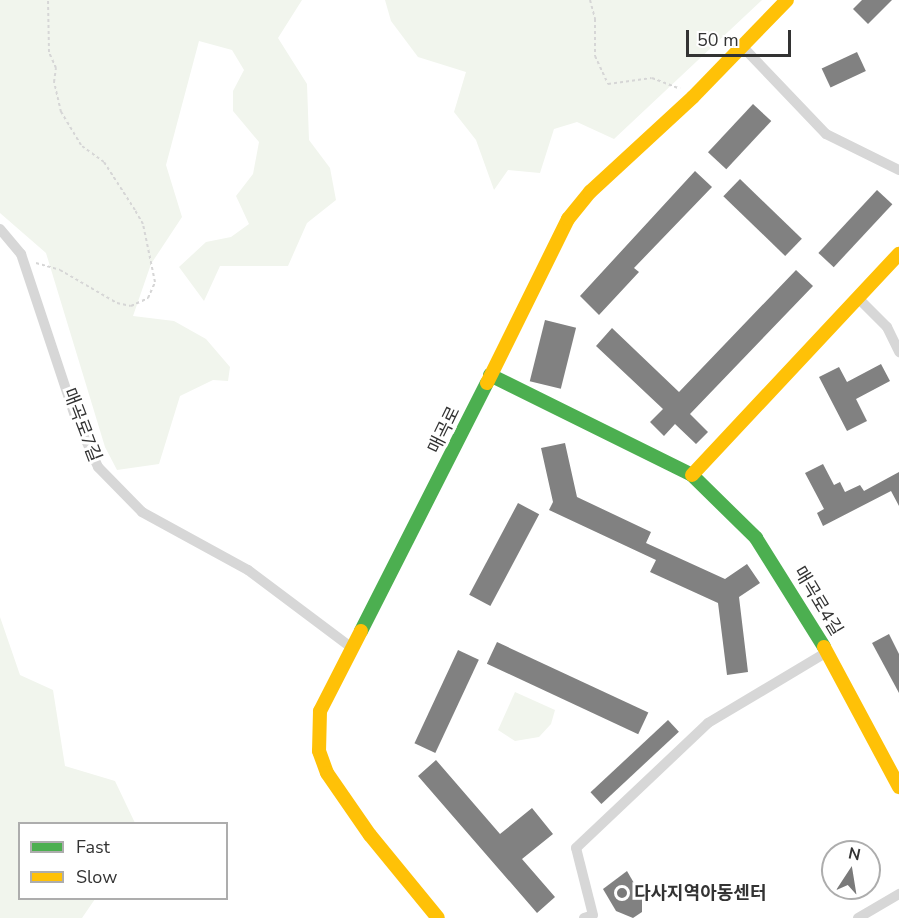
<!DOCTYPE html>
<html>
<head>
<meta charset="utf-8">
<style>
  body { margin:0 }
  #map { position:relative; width:899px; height:918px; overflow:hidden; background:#fff; font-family:"Nunito Sans","Noto Sans KR",sans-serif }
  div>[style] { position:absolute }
  .green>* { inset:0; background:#f1f5ed }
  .building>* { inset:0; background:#818181; transform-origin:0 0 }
  .path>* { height:2px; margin-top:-1px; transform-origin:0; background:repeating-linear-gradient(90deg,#d6d6d6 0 3px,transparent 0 6px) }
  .street>* { height:10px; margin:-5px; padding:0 5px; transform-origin:5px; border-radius:5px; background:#d7d7d7 }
  .fast>* { height:14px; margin:-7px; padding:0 7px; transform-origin:7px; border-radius:7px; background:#4caf50 }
  .slow>* { height:14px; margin:-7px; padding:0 7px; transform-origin:7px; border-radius:7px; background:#ffc107 }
  .dots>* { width:16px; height:16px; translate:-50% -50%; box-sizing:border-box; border:3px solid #fff; border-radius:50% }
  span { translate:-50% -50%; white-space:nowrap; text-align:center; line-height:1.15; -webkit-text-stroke:6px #fff; paint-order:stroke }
  .street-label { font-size:18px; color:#333 }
  .poi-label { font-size:18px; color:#333; font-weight:700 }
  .left { translate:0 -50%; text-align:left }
  .legend { position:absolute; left:18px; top:822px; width:210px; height:78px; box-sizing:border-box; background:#fff; border:2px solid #adadad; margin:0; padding:8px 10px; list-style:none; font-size:18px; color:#333 }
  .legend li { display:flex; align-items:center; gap:12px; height:30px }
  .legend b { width:30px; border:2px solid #adadad }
  .north { position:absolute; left:821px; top:840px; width:60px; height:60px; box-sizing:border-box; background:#fff; border:2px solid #adadad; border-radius:50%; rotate:12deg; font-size:16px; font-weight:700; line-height:24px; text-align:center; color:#333 }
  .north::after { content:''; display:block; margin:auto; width:21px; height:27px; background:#7a7a7a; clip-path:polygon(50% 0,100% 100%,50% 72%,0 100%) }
  .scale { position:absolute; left:686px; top:30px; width:105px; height:27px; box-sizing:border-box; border:3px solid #333; border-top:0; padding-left:8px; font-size:18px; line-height:21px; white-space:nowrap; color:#333; -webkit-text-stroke:4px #fff; paint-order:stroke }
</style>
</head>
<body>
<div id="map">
  <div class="green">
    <i style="clip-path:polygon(0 0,302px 0,278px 38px,307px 84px,309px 140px,330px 168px,336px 200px,307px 223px,288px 266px,220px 266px,204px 301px,179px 267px,206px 242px,231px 237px,249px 224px,236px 196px,253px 174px,259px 142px,233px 111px,233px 91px,244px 70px,232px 50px,199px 41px,166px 165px,182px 217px,151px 264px,133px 316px,174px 321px,206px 339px,230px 367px,228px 381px,213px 380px,180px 396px,159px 464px,117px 470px,105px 447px,46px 253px,0 213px)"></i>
    <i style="clip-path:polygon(385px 0,762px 0,614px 139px,577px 122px,554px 129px,540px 173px,508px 170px,494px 190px,476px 140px,454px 112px,466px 72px,418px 57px,391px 21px)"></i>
    <i style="clip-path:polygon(0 617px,20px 675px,53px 690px,65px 766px,115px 781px,135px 823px,20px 824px,20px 898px,95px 899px,82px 918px,0 918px)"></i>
    <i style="clip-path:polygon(515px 692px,555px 710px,551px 724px,539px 737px,515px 741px,498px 730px)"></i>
  </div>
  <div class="building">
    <i style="clip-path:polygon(862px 0,892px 0,868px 24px,853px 9px)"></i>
    <i style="left:857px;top:52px;width:21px;height:39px;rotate:65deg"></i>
    <i style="left:753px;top:104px;width:25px;height:66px;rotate:43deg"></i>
    <i style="clip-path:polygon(695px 171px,712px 187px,634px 268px,639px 272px,599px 315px,580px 296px)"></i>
    <i style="left:740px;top:179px;width:86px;height:24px;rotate:44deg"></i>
    <i style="left:877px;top:190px;width:21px;height:86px;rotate:43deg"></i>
    <i style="clip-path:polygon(796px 270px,813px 286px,690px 414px,708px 432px,696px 444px,675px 424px,664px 436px,650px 422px,663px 409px,596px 346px,612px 328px,679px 392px)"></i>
    <i style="left:545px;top:320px;width:32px;height:63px;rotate:14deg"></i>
    <i style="clip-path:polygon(881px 364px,890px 381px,856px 399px,867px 421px,847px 431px,819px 377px,839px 367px,847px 382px)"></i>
    <i style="clip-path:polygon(565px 443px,577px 497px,651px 532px,646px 543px,725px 579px,747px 564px,760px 583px,739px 597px,748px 672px,727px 675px,718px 603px,650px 572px,656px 560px,549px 510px,553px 502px,541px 448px)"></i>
    <i style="clip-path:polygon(823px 464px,834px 485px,840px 482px,845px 492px,860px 485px,864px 491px,899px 472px,899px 506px,891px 491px,823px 526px,817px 513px,824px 509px,805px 473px)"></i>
    <i style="left:518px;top:503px;width:24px;height:104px;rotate:28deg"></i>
    <i style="clip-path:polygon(889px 634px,899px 654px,899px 693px,872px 643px)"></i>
    <i style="left:497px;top:642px;width:167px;height:24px;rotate:25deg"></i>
    <i style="left:458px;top:650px;width:23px;height:103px;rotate:25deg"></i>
    <i style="left:668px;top:720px;width:16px;height:106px;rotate:47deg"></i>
    <i style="clip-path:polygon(436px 760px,500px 834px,532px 808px,553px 834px,522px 859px,555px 897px,537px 913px,418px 776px)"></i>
    <i style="clip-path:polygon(627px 871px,642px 897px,642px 912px,633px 918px,616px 911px,603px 889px)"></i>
  </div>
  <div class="path">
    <i style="left:590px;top:0;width:20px;rotate:75deg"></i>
    <i style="left:595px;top:19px;width:37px;rotate:90deg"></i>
    <i style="left:595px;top:56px;width:31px;rotate:65deg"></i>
    <i style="left:608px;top:84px;width:44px;rotate:-7.8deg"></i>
    <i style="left:652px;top:78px;width:30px;rotate:21deg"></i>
    <i style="left:36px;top:263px;width:25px;rotate:16deg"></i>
    <i style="left:60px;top:270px;width:66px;rotate:30.1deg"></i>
    <i style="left:117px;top:303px;width:14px;rotate:12deg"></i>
    <i style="left:131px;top:306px;width:19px;rotate:-25deg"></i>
    <i style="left:148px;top:298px;width:17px;rotate:-66deg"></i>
    <i style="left:155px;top:282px;width:59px;rotate:-101.7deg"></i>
    <i style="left:143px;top:224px;width:16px;rotate:-120deg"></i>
    <i style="left:135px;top:210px;width:57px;rotate:-122.9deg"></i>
    <i style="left:104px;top:162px;width:29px;rotate:-144deg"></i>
    <i style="left:81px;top:145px;width:39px;rotate:-121deg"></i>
    <i style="left:61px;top:112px;width:31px;rotate:-103deg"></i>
    <i style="left:54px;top:82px;width:14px;rotate:-82deg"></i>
    <i style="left:56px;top:68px;width:17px;rotate:-114deg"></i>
    <i style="left:49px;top:52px;width:52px;rotate:-91.1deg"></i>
  </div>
  <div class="street">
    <i style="left:741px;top:45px;width:123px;rotate:46.3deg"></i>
    <i style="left:826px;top:134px;width:81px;rotate:26.3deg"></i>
    <i style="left:0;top:229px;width:33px;rotate:50deg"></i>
    <i style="left:21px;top:254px;width:171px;rotate:71.6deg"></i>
    <i style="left:75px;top:416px;width:56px;rotate:65.7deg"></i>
    <i style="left:98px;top:467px;width:63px;rotate:45.6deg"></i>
    <i style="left:142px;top:512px;width:121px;rotate:28.7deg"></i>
    <i style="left:248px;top:570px;width:130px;rotate:36.9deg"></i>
    <i style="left:858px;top:298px;width:41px;rotate:45deg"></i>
    <i style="left:887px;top:327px;width:28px;rotate:64deg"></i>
    <i style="left:584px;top:918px;width:9px;rotate:-18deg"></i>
    <i style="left:593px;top:915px;width:69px;rotate:-104.2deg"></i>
    <i style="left:576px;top:848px;width:182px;rotate:-43.4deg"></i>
    <i style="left:708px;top:723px;width:139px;rotate:-30.8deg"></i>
    <i style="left:858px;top:918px;width:48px;rotate:-30.3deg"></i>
  </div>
  <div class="fast">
    <i style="left:490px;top:375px;width:225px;rotate:26.3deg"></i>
    <i style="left:692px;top:475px;width:90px;rotate:44.5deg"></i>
    <i style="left:756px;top:538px;width:128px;rotate:58deg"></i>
    <i style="left:361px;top:631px;width:278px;rotate:-63.1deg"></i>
  </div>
  <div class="slow">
    <i style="left:487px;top:383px;width:183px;rotate:-63.7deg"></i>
    <i style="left:568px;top:219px;width:35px;rotate:-51deg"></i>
    <i style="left:590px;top:192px;width:140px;rotate:-42.7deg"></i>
    <i style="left:693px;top:97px;width:135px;rotate:-45.9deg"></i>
    <i style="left:692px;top:475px;width:303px;rotate:-46.9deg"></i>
    <i style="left:361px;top:631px;width:90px;rotate:117.1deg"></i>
    <i style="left:320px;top:711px;width:40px;rotate:91.4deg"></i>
    <i style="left:319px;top:751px;width:23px;rotate:70deg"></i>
    <i style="left:327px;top:773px;width:75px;rotate:55.3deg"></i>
    <i style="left:370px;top:835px;width:107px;rotate:50.7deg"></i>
    <i style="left:824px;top:647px;width:159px;rotate:61.8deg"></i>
  </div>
  <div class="dots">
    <i style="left:622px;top:893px;background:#7a7a7a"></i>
  </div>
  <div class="street-label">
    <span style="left:82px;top:425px;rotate:69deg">매곡로7길</span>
    <span style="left:444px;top:430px;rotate:-64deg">매곡로</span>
    <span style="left:818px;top:601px;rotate:59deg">매곡로4길</span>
  </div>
  <div class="poi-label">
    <span class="left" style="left:634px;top:893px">다사지역아동센터</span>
  </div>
  <ul class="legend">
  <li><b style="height:8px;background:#4caf50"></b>Fast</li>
  <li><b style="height:8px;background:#ffc107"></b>Slow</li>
  </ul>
  <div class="north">N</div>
  <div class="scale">50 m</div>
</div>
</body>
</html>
